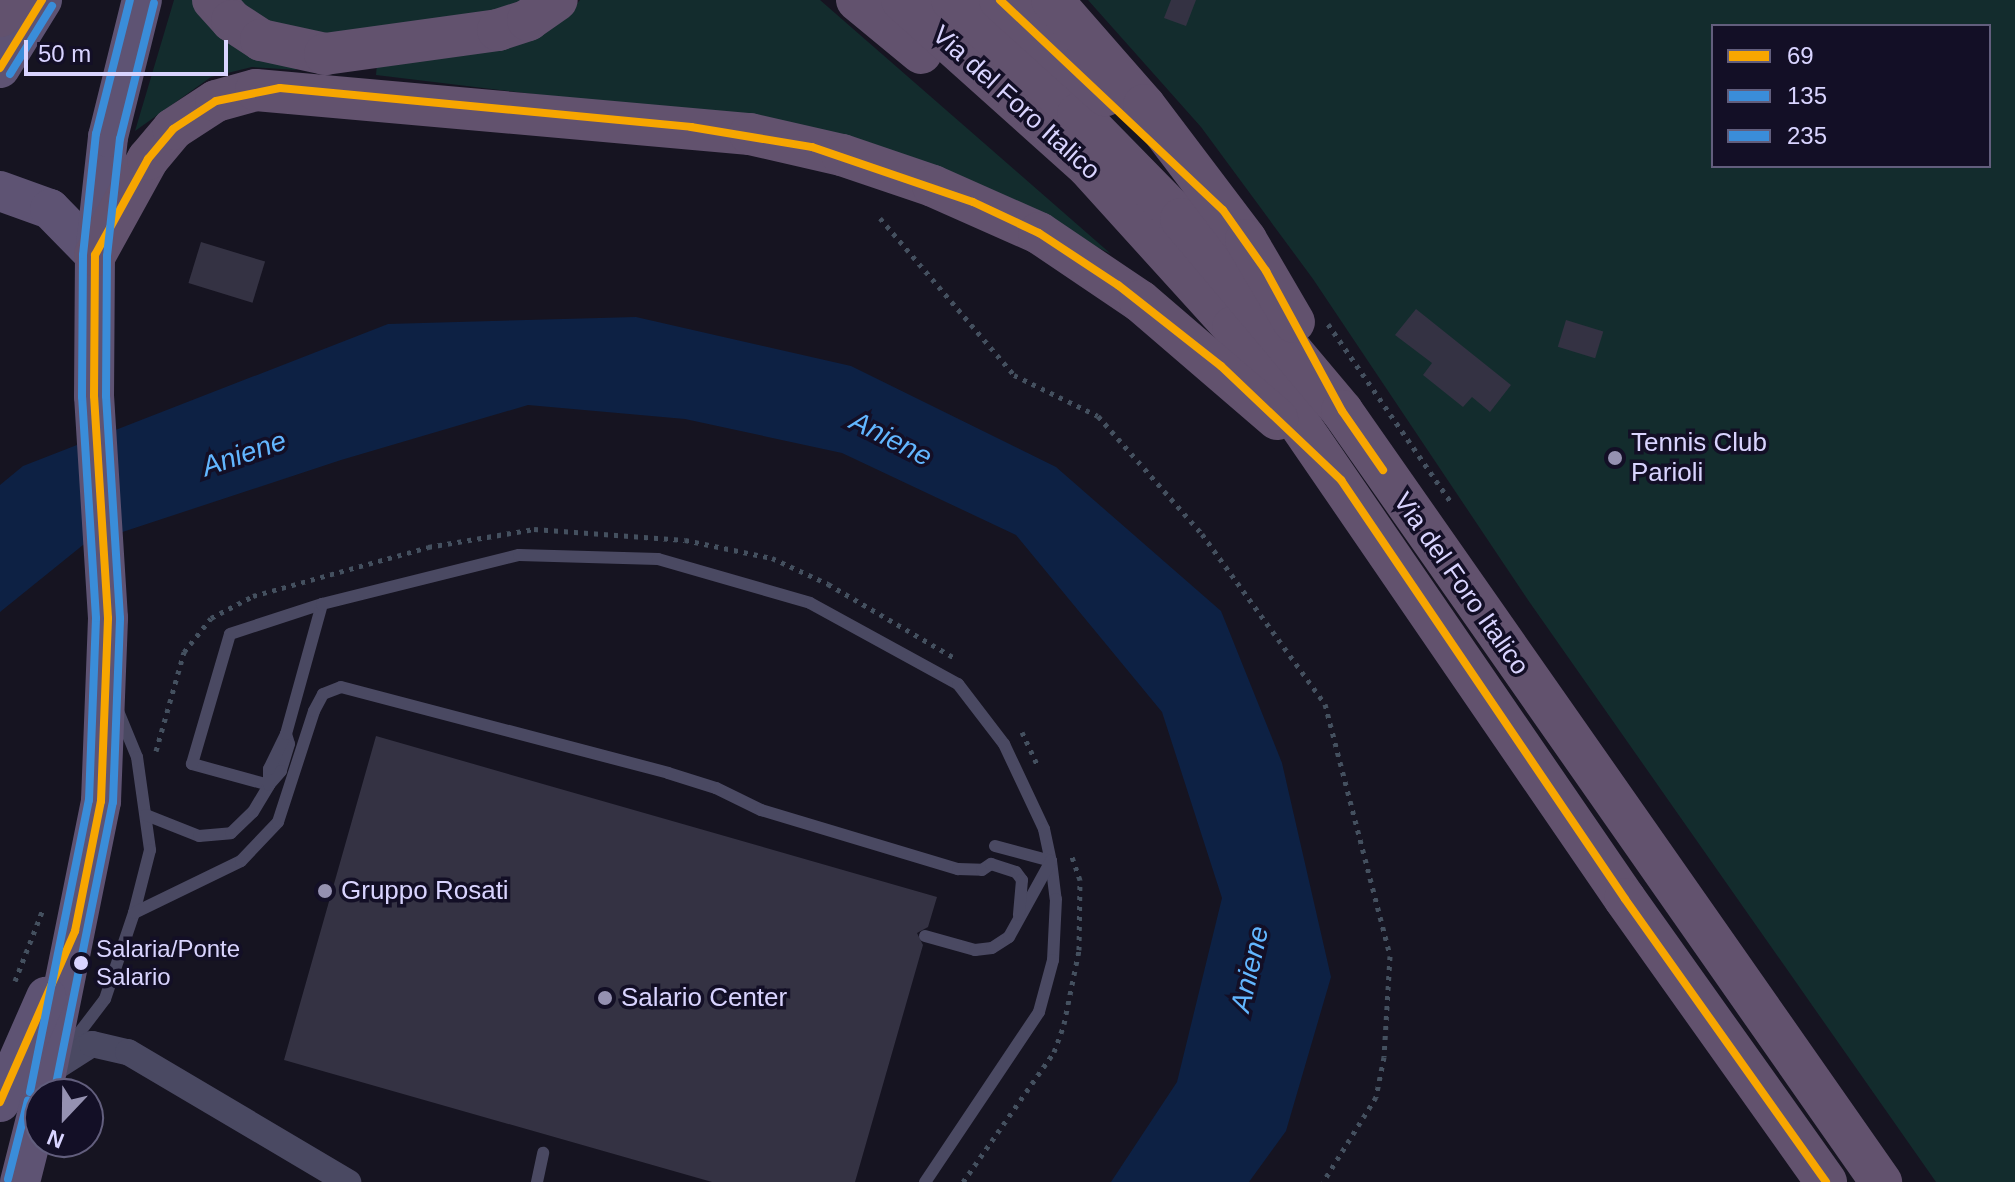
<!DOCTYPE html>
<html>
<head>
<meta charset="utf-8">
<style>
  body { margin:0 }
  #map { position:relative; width:2015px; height:1182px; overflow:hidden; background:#161421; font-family:Helvetica,sans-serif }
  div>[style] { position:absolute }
  .green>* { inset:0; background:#132c2d }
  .water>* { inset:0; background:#0d2144 }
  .building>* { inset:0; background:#343243; transform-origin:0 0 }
  .path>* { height:5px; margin-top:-2.5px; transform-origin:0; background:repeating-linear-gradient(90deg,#44505f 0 4px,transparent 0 10px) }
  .service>* { height:12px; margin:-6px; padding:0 6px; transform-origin:6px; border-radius:6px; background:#4a4962 }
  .minor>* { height:26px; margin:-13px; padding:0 13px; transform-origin:13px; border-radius:13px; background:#4a4962 }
  .primary>* { height:40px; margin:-20px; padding:0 20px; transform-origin:20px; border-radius:20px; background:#5e5373 }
  .trunk>* { height:42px; margin:-21px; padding:0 21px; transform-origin:21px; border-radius:21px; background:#62526e }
  .bus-1>* { height:8px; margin:-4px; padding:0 4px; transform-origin:4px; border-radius:4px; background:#f7a600 }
  .bus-2>* { height:8px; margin:-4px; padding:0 4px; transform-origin:4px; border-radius:4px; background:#3a8dd9 }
  .bus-3>* { height:8px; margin:-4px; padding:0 4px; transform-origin:4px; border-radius:4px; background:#3a8dd9 }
  .dots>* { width:22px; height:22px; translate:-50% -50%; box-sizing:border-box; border:4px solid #130f26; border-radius:50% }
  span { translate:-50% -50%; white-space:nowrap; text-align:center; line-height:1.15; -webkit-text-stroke:7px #130f26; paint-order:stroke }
  .bus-label { font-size:24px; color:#d9d4ff }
  .left { translate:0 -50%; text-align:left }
  .street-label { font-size:26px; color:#d9d4ff }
  .poi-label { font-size:26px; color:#d9d4ff }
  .water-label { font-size:28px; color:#62b6ff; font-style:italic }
  .legend { position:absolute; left:1711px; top:24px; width:280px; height:144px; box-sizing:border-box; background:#130f26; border:2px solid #625e7d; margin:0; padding:10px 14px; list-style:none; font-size:24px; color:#d9d4ff }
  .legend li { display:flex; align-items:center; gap:16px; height:40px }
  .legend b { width:40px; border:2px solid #625e7d }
  .north { position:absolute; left:24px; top:1078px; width:80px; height:80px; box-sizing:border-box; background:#130f26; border:2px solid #625e7d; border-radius:50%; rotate:202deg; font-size:22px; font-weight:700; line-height:32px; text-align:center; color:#d9d4ff }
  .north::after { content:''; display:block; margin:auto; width:28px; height:36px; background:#9591b1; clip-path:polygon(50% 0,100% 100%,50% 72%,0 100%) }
  .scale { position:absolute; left:24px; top:40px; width:204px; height:36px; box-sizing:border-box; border:4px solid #d9d4ff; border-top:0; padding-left:10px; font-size:24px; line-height:28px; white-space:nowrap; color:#d9d4ff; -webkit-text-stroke:6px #130f26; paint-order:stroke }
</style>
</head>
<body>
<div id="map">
  <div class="green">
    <i style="clip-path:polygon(174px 0,203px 0,297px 70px,252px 67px,211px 77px,135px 131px)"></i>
    <i style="clip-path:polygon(237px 0,535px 0,528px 6px,343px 36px,271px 24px)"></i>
    <i style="clip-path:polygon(580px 0,820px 0,1111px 254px,977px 187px,796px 126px,376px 75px,377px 63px,566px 16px)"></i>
    <i style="clip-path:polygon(evenodd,1088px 0,2015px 0,2015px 1182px,1936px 1182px,1528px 600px,1313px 279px,1201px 127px,1088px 0,1713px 26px,1989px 26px,1989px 166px,1713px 166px,1713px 26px)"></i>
  </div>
  <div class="water">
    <i style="clip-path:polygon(636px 317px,851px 366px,1056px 467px,1221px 611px,1282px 763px,1331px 977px,1286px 1131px,1249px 1182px,1111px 1182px,1177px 1082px,1222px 898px,1162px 712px,1016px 535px,842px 453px,685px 419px,528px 405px,341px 460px,83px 545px,0 612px,0 485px,23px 466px,388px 324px)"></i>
  </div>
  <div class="building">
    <i style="clip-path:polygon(1171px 0,1196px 0,1186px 26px,1164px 18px)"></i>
    <i style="left:201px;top:242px;width:67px;height:43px;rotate:17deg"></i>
    <i style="clip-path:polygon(1416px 309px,1511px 385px,1490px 412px,1472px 397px,1463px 407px,1423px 375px,1432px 363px,1395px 335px)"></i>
    <i style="left:1566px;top:320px;width:39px;height:28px;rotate:17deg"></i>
    <i style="clip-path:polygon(376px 736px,937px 897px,928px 927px,917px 933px,923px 945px,855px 1182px,712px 1182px,284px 1060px)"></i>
  </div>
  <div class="path">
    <i style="left:880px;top:218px;width:206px;rotate:49.5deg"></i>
    <i style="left:1014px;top:375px;width:93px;rotate:26deg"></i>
    <i style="left:1098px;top:416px;width:157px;rotate:48.6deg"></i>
    <i style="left:1202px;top:534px;width:210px;rotate:54.1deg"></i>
    <i style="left:1325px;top:704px;width:260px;rotate:75.5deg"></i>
    <i style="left:1390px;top:956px;width:101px;rotate:93.4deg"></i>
    <i style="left:1384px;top:1057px;width:41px;rotate:101.3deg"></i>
    <i style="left:1376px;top:1097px;width:100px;rotate:121.9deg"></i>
    <i style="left:1328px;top:324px;width:219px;rotate:55.4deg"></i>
    <i style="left:1022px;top:732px;width:38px;rotate:65deg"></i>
    <i style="left:156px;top:751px;width:103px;rotate:-74.2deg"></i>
    <i style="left:184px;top:652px;width:43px;rotate:-51.5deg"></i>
    <i style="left:211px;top:618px;width:47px;rotate:-27.6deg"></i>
    <i style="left:253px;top:596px;width:182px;rotate:-15.6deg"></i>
    <i style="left:428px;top:547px;width:108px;rotate:-9.6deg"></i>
    <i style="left:534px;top:529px;width:151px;rotate:4.2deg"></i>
    <i style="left:685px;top:540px;width:89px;rotate:11.7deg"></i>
    <i style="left:772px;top:558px;width:62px;rotate:24.9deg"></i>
    <i style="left:828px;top:584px;width:145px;rotate:30.3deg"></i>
    <i style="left:15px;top:981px;width:77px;rotate:-68.7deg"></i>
    <i style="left:963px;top:1182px;width:159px;rotate:-55deg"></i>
    <i style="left:1054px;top:1052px;width:30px;rotate:-70deg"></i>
    <i style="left:1064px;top:1024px;width:76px;rotate:-78.5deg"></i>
    <i style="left:1079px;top:950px;width:70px;rotate:-89.2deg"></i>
    <i style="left:1080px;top:880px;width:28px;rotate:-109deg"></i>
  </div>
  <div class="service">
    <i style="left:118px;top:711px;width:50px;rotate:67.6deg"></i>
    <i style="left:137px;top:757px;width:94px;rotate:82deg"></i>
    <i style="left:150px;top:850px;width:65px;rotate:104.3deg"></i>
    <i style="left:286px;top:734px;width:10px;rotate:73deg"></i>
    <i style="left:289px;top:744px;width:28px;rotate:107deg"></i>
    <i style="left:281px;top:771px;width:18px;rotate:131deg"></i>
    <i style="left:269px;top:785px;width:80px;rotate:-164.7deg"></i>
    <i style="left:192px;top:764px;width:135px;rotate:-73.7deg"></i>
    <i style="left:230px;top:634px;width:97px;rotate:-18.1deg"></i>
    <i style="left:146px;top:815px;width:57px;rotate:21.6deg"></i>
    <i style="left:199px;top:836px;width:32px;rotate:-5deg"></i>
    <i style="left:231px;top:833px;width:30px;rotate:-44deg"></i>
    <i style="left:253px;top:812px;width:31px;rotate:-59deg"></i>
    <i style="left:269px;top:785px;width:16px;rotate:-90deg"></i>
    <i style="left:269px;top:769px;width:39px;rotate:-64deg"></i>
    <i style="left:286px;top:734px;width:135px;rotate:-74.5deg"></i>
    <i style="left:322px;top:604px;width:203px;rotate:-14deg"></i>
    <i style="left:519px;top:555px;width:139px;rotate:1.6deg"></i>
    <i style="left:658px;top:559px;width:158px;rotate:16.1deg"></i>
    <i style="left:810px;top:603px;width:169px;rotate:28.7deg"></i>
    <i style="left:958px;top:684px;width:76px;rotate:52.5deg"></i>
    <i style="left:1004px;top:744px;width:94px;rotate:64.8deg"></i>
    <i style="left:1044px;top:829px;width:33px;rotate:78deg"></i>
    <i style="left:1051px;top:861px;width:38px;rotate:83deg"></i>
    <i style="left:1056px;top:899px;width:61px;rotate:92.8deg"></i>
    <i style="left:1053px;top:960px;width:54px;rotate:105.1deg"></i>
    <i style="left:1039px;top:1012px;width:205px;rotate:123.8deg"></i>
    <i style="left:995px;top:846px;width:58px;rotate:15deg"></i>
    <i style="left:925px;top:936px;width:52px;rotate:15.6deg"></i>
    <i style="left:975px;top:950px;width:17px;rotate:-7deg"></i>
    <i style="left:992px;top:948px;width:20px;rotate:-33deg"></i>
    <i style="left:1009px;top:937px;width:87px;rotate:-61.1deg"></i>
    <i style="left:63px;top:1054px;width:69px;rotate:-52.6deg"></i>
    <i style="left:105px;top:999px;width:91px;rotate:-71.4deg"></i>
    <i style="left:134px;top:913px;width:119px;rotate:-25.9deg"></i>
    <i style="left:241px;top:861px;width:54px;rotate:-46.5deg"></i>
    <i style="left:278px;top:822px;width:117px;rotate:-72deg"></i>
    <i style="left:314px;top:711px;width:19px;rotate:-62deg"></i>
    <i style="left:323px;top:694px;width:19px;rotate:-21deg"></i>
    <i style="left:341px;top:687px;width:338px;rotate:14.7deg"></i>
    <i style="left:668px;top:773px;width:50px;rotate:17.4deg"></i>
    <i style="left:716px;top:788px;width:50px;rotate:26.1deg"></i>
    <i style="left:761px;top:810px;width:206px;rotate:16.7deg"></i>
    <i style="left:958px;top:869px;width:24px;rotate:2deg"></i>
    <i style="left:982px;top:870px;width:11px;rotate:-34deg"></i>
    <i style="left:991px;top:864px;width:26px;rotate:18deg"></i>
    <i style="left:1016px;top:872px;width:10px;rotate:53deg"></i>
    <i style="left:1022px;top:880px;width:35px;rotate:95deg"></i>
    <i style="left:537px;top:1182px;width:30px;rotate:-78deg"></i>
  </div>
  <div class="minor">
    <i style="left:48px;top:1072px;width:52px;rotate:-32.5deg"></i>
    <i style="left:92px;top:1044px;width:37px;rotate:13deg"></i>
    <i style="left:128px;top:1052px;width:256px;rotate:30.6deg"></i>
  </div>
  <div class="primary">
    <i style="left:0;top:68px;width:80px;rotate:-58.3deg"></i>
    <i style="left:0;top:191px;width:53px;rotate:19.8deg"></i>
    <i style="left:50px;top:209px;width:64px;rotate:45.6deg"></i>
    <i style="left:42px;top:1094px;width:299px;rotate:-78.6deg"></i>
    <i style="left:101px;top:801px;width:183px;rotate:-87.8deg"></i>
    <i style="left:108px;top:618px;width:222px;rotate:-93.6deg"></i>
    <i style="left:94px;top:396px;width:141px;rotate:-89.6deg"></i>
    <i style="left:95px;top:255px;width:119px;rotate:-83.7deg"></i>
    <i style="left:108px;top:137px;width:141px;rotate:-76.1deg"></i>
    <i style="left:0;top:1102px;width:115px;rotate:-66.3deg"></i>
    <i style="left:20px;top:1182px;width:81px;rotate:-75.8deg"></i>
  </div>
  <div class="trunk">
    <i style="left:213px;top:0;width:28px;rotate:48deg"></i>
    <i style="left:232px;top:21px;width:35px;rotate:33deg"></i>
    <i style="left:261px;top:40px;width:66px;rotate:12.3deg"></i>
    <i style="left:325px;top:54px;width:175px;rotate:-7.9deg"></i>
    <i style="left:498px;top:30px;width:32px;rotate:-18deg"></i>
    <i style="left:528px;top:20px;width:35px;rotate:-35deg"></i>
    <i style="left:857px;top:0;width:83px;rotate:39.6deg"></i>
    <i style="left:902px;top:0;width:250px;rotate:41.9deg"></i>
    <i style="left:1088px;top:167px;width:216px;rotate:47.8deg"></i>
    <i style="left:1233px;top:327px;width:693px;rotate:55.58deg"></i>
    <i style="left:1625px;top:899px;width:347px;rotate:54.6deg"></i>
    <i style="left:952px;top:0;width:170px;rotate:42.1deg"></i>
    <i style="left:1078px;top:114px;width:147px;rotate:45.6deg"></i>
    <i style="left:1181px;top:219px;width:251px;rotate:50deg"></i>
    <i style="left:1342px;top:411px;width:941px;rotate:55.04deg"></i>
    <i style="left:1000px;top:0;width:142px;rotate:42.1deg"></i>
    <i style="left:1052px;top:0;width:140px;rotate:48.8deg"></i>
    <i style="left:1144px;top:105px;width:169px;rotate:52.9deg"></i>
    <i style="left:1246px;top:240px;width:95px;rotate:59.7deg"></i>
    <i style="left:0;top:16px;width:26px;rotate:-39deg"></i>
    <i style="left:95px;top:255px;width:110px;rotate:-61.1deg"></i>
    <i style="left:148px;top:159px;width:39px;rotate:-50deg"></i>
    <i style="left:173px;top:129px;width:51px;rotate:-33.1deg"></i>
    <i style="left:216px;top:101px;width:41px;rotate:-15.4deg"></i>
    <i style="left:256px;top:90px;width:496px;rotate:5.1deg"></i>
    <i style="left:750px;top:134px;width:94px;rotate:12.9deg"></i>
    <i style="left:842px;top:155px;width:96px;rotate:18.8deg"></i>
    <i style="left:933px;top:186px;width:116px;rotate:23.9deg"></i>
    <i style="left:1039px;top:233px;width:122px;rotate:34deg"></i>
    <i style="left:1140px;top:301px;width:181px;rotate:40.7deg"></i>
  </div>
  <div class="bus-1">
    <i style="left:1000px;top:0;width:306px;rotate:43.3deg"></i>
    <i style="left:1223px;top:210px;width:75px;rotate:54.8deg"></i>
    <i style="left:1266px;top:271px;width:159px;rotate:61.5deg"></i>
    <i style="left:1342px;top:411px;width:72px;rotate:55.2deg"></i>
    <i style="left:0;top:68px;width:80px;rotate:-58.3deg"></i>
    <i style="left:0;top:1102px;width:187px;rotate:-66.3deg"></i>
    <i style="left:75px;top:931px;width:133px;rotate:-78.7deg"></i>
    <i style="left:101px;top:801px;width:183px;rotate:-87.8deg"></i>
    <i style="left:108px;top:618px;width:222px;rotate:-93.6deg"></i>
    <i style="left:94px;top:396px;width:141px;rotate:-89.6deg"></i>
    <i style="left:95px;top:255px;width:110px;rotate:-61.1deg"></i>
    <i style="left:148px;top:159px;width:39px;rotate:-50deg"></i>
    <i style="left:173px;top:129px;width:51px;rotate:-33.1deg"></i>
    <i style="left:216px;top:101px;width:65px;rotate:-11.5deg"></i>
    <i style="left:280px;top:88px;width:413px;rotate:5.4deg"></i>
    <i style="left:691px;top:127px;width:123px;rotate:9.4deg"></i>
    <i style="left:812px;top:147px;width:170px;rotate:18.9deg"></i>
    <i style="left:973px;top:202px;width:73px;rotate:25.2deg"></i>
    <i style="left:1039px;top:233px;width:95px;rotate:33.4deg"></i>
    <i style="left:1118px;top:285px;width:131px;rotate:38.2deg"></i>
    <i style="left:1221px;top:366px;width:166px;rotate:43.5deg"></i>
    <i style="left:1341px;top:480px;width:506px;rotate:55.87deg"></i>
    <i style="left:1625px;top:899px;width:347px;rotate:54.6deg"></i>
  </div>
  <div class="bus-2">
    <i style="left:10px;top:74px;width:80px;rotate:-58.3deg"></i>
    <i style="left:54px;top:1094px;width:298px;rotate:-78.6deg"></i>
    <i style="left:113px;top:802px;width:184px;rotate:-87.8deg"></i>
    <i style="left:120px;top:618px;width:222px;rotate:-93.6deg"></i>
    <i style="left:106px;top:396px;width:140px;rotate:-89.6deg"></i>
    <i style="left:107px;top:256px;width:118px;rotate:-83.7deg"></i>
    <i style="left:120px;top:139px;width:140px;rotate:-76deg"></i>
  </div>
  <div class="bus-3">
    <i style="left:30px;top:1092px;width:298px;rotate:-78.6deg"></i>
    <i style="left:89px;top:800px;width:182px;rotate:-87.8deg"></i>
    <i style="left:96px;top:618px;width:221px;rotate:-93.6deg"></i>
    <i style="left:82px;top:397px;width:142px;rotate:-89.6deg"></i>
    <i style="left:83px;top:255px;width:122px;rotate:-83.9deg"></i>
    <i style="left:96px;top:134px;width:138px;rotate:-75.8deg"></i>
    <i style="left:8px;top:1179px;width:81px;rotate:-75.8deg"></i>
  </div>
  <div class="dots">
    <i style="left:1615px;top:458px;background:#9591b1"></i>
    <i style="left:325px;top:891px;background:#9591b1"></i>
    <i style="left:81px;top:963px;background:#d9d4ff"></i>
    <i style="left:605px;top:998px;background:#9591b1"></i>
  </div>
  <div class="bus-label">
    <span class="left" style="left:96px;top:963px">Salaria/Ponte<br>Salario</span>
  </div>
  <div class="street-label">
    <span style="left:1016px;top:103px;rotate:42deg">Via del Foro Italico</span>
    <span style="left:1461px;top:584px;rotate:55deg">Via del Foro Italico</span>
  </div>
  <div class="poi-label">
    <span class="left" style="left:1631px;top:458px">Tennis Club<br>Parioli</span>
    <span class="left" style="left:341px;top:891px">Gruppo Rosati</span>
    <span class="left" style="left:621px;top:998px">Salario Center</span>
  </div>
  <div class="water-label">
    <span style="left:891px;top:439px;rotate:27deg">Aniene</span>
    <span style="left:244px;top:454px;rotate:-19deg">Aniene</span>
    <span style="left:1250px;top:969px;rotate:-77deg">Aniene</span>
  </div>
  <ul class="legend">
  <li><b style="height:10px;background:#f7a600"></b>69</li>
  <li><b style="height:10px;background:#3a8dd9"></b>135</li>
  <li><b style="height:10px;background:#3a8dd9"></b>235</li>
  </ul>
  <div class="north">N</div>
  <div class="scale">50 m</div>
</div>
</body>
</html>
